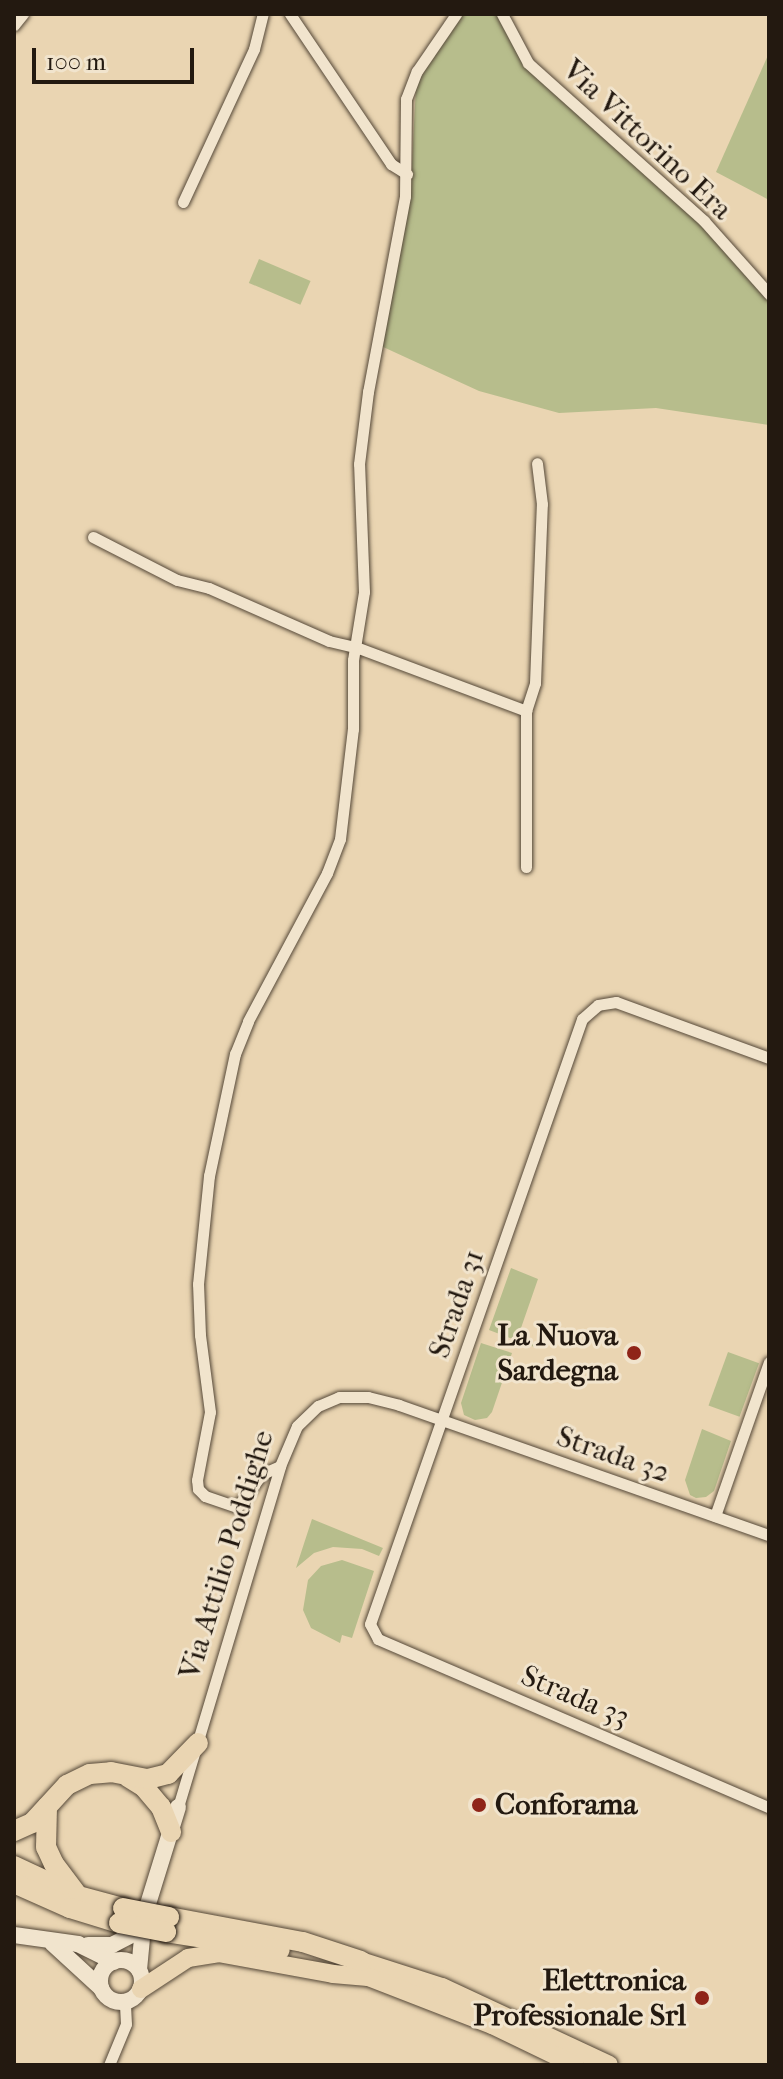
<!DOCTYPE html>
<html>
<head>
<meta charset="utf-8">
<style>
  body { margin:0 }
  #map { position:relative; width:783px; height:2079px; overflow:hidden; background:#ead5b2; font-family:"IM FELL French Canon",serif }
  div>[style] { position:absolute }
  .green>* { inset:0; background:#b7bd8c; transform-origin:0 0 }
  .roads { filter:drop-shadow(0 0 2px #554838) drop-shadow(0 0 2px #554838) }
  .street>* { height:11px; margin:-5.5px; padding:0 5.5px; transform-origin:5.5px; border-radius:5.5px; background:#f1e4cd }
  .secondary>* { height:16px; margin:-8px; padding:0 8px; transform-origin:8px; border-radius:8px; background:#f1e4cd }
  .secondary>.ring { margin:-8px; padding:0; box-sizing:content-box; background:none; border:16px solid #f1e4cd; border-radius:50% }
  .primary>* { height:18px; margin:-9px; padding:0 9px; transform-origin:9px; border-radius:9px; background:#ead5b2 }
  .highway>* { height:20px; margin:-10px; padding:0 10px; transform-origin:10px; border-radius:10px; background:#ead5b2 }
  .bridges { filter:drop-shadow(0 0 2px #231910) drop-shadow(0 0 2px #231910) }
  .highway-bridge>* { height:20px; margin:-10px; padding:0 10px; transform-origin:10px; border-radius:10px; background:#ead5b2 }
  .dots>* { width:22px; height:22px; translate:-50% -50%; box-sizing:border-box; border:4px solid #f1e4cd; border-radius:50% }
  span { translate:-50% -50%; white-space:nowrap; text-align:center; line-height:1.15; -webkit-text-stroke:6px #f1e4cd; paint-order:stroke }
  .street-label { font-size:30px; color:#231910 }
  .poi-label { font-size:30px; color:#231910; font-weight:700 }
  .right { translate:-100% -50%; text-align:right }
  .left { translate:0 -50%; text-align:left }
  .frame { position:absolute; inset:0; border:16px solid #231910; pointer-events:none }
  .scale { position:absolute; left:32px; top:48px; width:162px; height:36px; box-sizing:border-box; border:4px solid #231910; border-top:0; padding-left:10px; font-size:24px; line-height:28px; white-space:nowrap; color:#231910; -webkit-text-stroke:6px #f1e4cd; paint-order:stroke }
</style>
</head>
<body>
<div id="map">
  <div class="green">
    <i style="clip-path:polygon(458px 14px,497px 14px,531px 66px,769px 288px,769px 425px,656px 408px,559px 413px,479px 391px,381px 346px,411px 183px,416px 86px)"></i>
    <i style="clip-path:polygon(769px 53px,769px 200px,716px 172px)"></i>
    <i style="left:259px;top:259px;width:56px;height:26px;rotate:23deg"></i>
    <i style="clip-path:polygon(511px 1268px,538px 1279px,521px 1328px,529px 1344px,540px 1344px,537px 1348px,489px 1330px)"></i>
    <i style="clip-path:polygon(481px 1343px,512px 1353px,492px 1412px,487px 1418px,475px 1420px,464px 1415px,461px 1403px)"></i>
    <i style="left:728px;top:1352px;width:33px;height:57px;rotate:20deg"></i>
    <i style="clip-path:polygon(702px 1429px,731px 1441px,714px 1491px,706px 1497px,696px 1498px,690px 1495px,685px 1480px)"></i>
    <i style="clip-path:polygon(312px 1519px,383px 1548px,379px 1556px,362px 1549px,333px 1547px,314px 1553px,296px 1568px)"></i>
    <i style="clip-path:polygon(342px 1560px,374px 1571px,352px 1638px,342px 1635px,340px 1643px,311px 1628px,303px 1610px,308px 1580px,321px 1566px)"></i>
  </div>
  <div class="roads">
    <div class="street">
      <i style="left:290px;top:14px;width:181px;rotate:56deg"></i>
      <i style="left:391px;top:164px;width:19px;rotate:32deg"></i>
      <i style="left:502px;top:14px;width:55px;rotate:62deg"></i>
      <i style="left:528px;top:63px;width:237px;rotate:41.9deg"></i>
      <i style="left:704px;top:221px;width:98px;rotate:48.3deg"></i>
      <i style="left:14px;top:25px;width:14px;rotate:-51deg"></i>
      <i style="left:183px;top:202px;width:169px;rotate:-65.1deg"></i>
      <i style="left:254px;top:49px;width:36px;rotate:-76deg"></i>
      <i style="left:93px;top:537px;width:94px;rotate:27.1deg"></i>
      <i style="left:177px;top:580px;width:33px;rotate:14deg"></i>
      <i style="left:209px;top:588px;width:131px;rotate:23.8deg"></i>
      <i style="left:329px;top:641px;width:28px;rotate:13deg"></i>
      <i style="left:356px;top:647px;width:182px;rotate:20.6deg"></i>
      <i style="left:526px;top:867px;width:156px;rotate:-90deg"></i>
      <i style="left:526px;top:711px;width:29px;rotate:-72deg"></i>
      <i style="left:535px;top:683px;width:179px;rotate:-87.8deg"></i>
      <i style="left:542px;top:504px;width:41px;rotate:-97deg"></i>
      <i style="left:769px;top:1058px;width:163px;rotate:-159.9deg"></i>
      <i style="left:616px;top:1002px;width:18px;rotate:171deg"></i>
      <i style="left:598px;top:1005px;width:21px;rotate:139deg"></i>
      <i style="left:582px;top:1019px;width:641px;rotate:109.31deg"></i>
      <i style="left:370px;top:1624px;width:17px;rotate:62deg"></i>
      <i style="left:378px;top:1639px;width:426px;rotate:23.3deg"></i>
      <i style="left:280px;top:1466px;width:20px;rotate:156deg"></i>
      <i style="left:262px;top:1474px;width:41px;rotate:127.1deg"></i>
      <i style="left:237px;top:1507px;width:34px;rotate:-161deg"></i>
      <i style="left:205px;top:1496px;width:10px;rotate:-135deg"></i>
      <i style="left:198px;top:1489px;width:9px;rotate:-96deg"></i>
      <i style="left:197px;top:1480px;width:69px;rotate:-79.2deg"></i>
      <i style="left:210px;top:1412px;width:78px;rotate:-97.4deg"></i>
      <i style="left:200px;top:1335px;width:51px;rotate:-92.2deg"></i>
      <i style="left:198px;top:1284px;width:109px;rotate:-84.2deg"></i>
      <i style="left:209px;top:1176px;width:125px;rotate:-78deg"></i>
      <i style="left:235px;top:1054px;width:35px;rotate:-68deg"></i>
      <i style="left:248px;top:1021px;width:168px;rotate:-61.9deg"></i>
      <i style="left:327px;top:873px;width:36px;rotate:-69deg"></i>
      <i style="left:340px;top:839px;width:111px;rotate:-83.3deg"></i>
      <i style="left:353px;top:729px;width:69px;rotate:-90deg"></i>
      <i style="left:353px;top:660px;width:69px;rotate:-80.8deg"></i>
      <i style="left:364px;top:592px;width:128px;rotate:-92.2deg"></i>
      <i style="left:359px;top:464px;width:73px;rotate:-82.9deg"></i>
      <i style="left:368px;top:392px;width:199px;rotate:-79.3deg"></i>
      <i style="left:405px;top:196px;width:97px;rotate:-89.4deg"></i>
      <i style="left:406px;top:99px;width:30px;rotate:-69deg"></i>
      <i style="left:417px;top:71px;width:69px;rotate:-55.6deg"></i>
      <i style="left:715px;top:1516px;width:163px;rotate:-70.7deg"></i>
      <i style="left:178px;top:1807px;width:356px;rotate:-73.3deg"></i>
      <i style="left:280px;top:1466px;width:43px;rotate:-67deg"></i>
      <i style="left:297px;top:1426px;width:29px;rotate:-44deg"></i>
      <i style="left:318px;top:1406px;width:23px;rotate:-23deg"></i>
      <i style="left:339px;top:1397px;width:29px"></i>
      <i style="left:368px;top:1397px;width:32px;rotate:14deg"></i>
      <i style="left:399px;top:1405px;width:392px;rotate:19.4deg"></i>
      <i style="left:109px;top:2065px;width:44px;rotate:-67.5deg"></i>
      <i style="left:126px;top:2024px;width:22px;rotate:-93deg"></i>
    </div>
    <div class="secondary">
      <i style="left:14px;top:1935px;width:65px;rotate:8deg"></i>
      <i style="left:78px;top:1944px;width:40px;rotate:26.6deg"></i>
      <i style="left:52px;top:1943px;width:67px;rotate:42.6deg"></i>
      <i style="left:88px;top:1945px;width:24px"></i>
      <i style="left:112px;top:1945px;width:20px;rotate:-27deg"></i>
      <i class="ring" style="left:100px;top:1960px;width:26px;height:26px"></i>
      <i style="left:139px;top:1970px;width:53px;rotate:-84.6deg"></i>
      <i style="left:144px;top:1917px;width:115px;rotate:-72.8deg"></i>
    </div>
    <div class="primary">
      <i style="left:361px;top:1961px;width:85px;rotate:17.8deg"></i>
      <i style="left:442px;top:1987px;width:184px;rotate:25deg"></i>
      <i style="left:361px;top:1974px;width:141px;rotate:21.3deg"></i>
      <i style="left:492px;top:2025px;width:92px;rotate:25.7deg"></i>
      <i style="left:141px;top:1989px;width:56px;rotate:-33.4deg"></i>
      <i style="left:188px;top:1958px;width:30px;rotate:-9deg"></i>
      <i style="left:218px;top:1953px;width:117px;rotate:10.3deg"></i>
      <i style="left:333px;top:1974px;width:38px;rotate:5deg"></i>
    </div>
    <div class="highway">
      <i style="left:128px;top:1777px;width:19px;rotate:32deg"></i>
      <i style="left:144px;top:1787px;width:26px;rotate:50deg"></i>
      <i style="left:161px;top:1807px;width:27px;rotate:68deg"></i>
      <i style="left:47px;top:1807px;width:40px;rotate:91.4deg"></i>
      <i style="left:46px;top:1847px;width:19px;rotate:65deg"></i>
      <i style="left:54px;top:1864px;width:36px;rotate:53deg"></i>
      <i style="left:14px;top:1831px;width:20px;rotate:-24deg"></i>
      <i style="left:32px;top:1823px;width:52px;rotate:-47.4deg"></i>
      <i style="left:67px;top:1785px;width:25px;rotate:-26deg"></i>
      <i style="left:90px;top:1774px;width:21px;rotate:-5deg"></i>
      <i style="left:111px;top:1772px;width:38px;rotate:11deg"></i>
      <i style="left:148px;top:1779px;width:21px;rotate:-14deg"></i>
      <i style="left:168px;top:1774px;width:43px;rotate:-45.9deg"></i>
      <i style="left:14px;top:1866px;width:71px;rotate:25.1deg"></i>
      <i style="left:78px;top:1896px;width:47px;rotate:14.9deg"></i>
      <i style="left:14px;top:1883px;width:61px;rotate:24.1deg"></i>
      <i style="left:70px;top:1908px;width:51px;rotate:17deg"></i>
      <i style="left:169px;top:1917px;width:136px;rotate:10.6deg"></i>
      <i style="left:303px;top:1942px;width:61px;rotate:18.1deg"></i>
      <i style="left:166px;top:1932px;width:115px;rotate:9deg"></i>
    </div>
  </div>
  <div class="bridges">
    <div class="highway-bridge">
      <i style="left:123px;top:1908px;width:47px;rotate:11.1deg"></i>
      <i style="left:119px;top:1923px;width:48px;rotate:10.8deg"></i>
    </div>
  </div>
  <div class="dots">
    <i style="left:634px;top:1353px;background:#8f2418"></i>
    <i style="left:479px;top:1805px;background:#8f2418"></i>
    <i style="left:702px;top:1998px;background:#8f2418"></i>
  </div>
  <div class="street-label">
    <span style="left:647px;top:140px;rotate:43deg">Via Vittorino Era</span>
    <span style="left:457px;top:1304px;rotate:-71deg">Strada 31</span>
    <span style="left:613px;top:1455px;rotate:19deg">Strada 32</span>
    <span style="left:227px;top:1555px;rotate:-73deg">Via Attilio Poddighe</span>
    <span style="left:575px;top:1697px;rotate:23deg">Strada 33</span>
  </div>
  <div class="poi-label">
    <span class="right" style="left:618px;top:1353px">La Nuova<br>Sardegna</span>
    <span class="left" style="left:495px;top:1805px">Conforama</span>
    <span class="right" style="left:686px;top:1998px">Elettronica<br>Professionale Srl</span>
  </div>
  <div class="frame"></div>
  <div class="scale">100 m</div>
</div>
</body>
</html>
